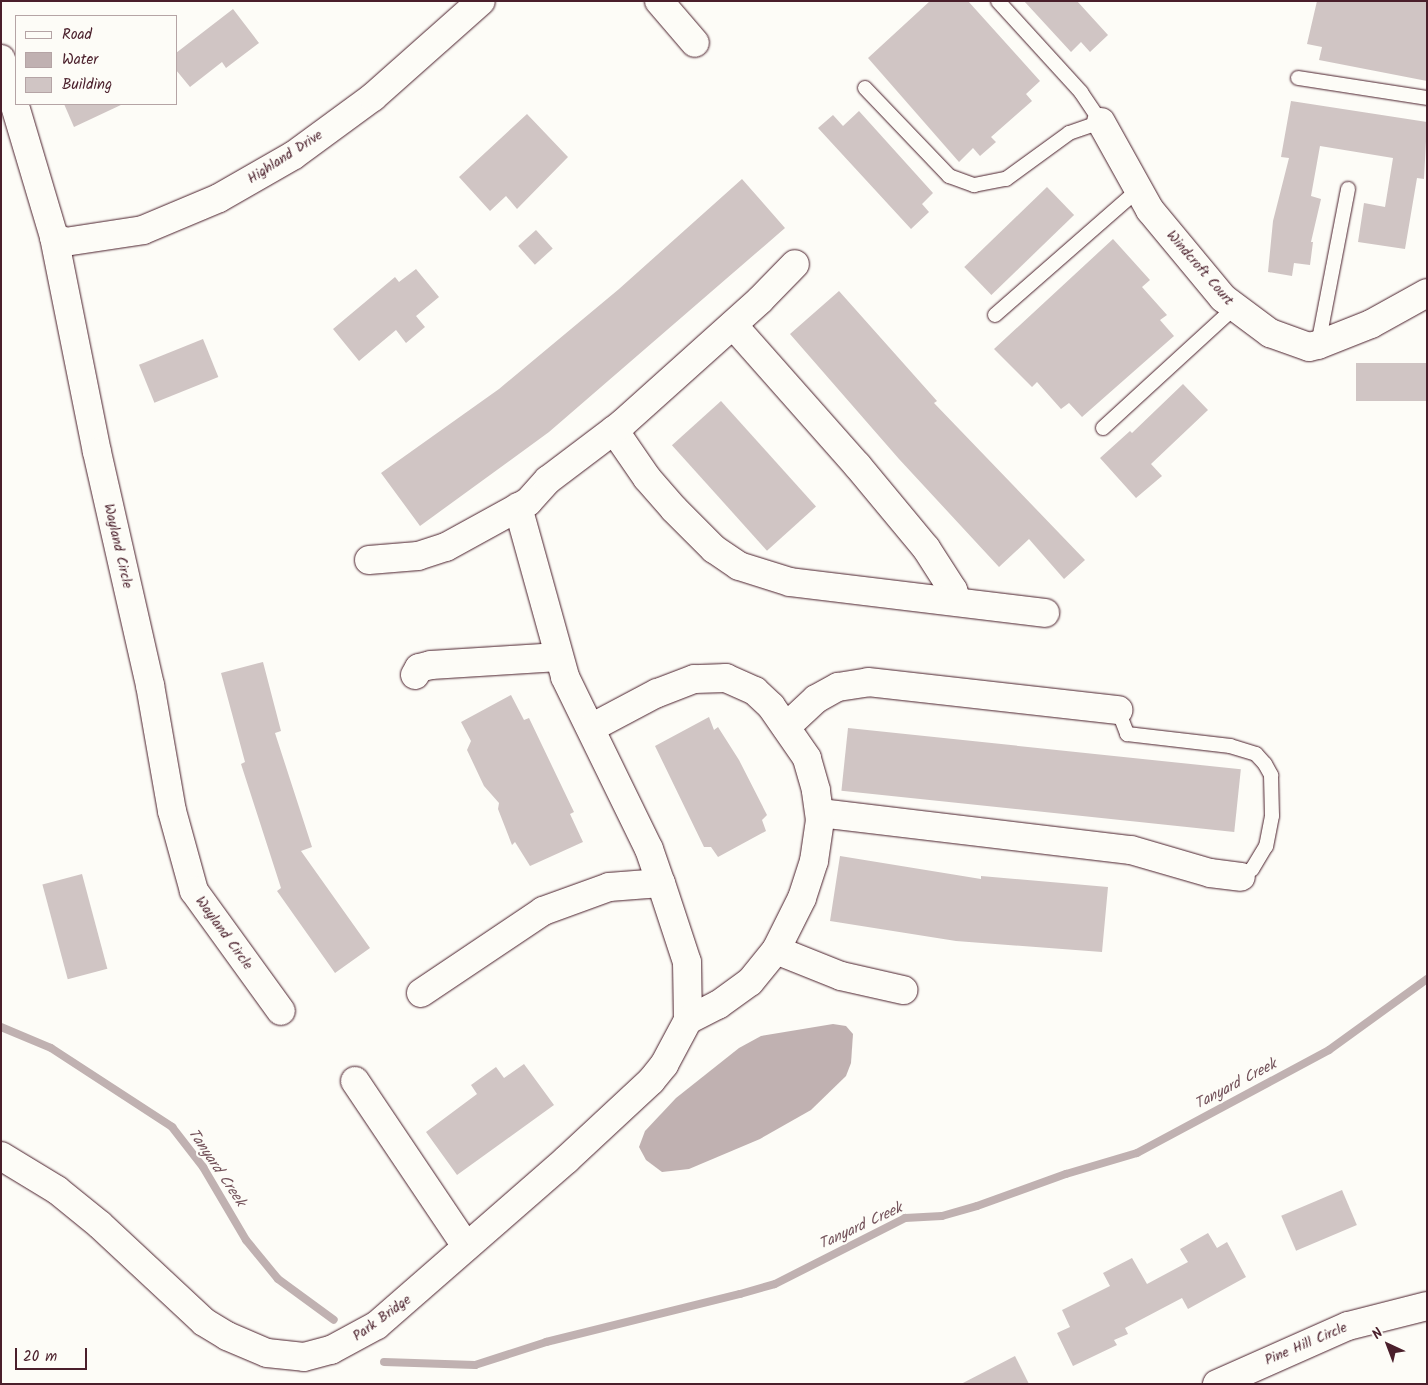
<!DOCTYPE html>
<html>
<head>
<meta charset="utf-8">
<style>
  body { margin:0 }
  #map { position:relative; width:1428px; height:1385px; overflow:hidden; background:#fdfcf7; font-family:Kalam,sans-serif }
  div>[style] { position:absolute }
  .water>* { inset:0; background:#c0b1b1 }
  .stream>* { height:8px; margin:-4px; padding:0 4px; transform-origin:4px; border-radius:4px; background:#c0b1b1 }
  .building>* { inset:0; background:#d0c5c4; transform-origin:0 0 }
  .roads { filter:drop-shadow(0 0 1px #4a1f2b) drop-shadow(0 0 1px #4a1f2b) }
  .service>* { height:14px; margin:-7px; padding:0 7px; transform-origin:7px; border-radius:7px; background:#fdfcf7 }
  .minor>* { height:28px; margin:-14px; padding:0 14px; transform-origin:14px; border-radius:14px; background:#fdfcf7 }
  span { translate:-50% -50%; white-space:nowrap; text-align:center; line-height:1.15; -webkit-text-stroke:4.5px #fdfcf7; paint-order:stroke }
  .street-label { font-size:14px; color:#4a1f2b }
  .water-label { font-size:15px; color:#73525a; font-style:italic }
  .frame { position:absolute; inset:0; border:2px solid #4a1f2b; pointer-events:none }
  .legend { position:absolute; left:15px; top:15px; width:162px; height:90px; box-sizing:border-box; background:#fdfcf7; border:1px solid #b5a4a5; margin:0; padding:6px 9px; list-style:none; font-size:15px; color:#4a1f2b }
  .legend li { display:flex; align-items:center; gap:10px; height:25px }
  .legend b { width:25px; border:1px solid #b5a4a5 }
  .north { position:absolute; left:1363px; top:1320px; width:50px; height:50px; -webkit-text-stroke:4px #fdfcf7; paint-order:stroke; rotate:317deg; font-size:14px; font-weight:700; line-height:20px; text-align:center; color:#4a1f2b }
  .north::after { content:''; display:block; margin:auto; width:18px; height:22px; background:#4a1f2b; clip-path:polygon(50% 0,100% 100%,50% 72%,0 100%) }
  .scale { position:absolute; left:15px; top:1348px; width:72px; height:22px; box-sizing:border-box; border:2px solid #4a1f2b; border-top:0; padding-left:6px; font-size:15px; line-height:18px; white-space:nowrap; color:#4a1f2b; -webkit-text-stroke:4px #fdfcf7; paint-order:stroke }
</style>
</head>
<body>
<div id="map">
  <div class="water">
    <i style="clip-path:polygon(833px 1024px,846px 1026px,853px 1034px,851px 1063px,846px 1076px,811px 1110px,760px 1139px,689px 1169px,662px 1172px,646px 1160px,639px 1147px,645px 1131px,676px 1098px,739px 1048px,761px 1036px)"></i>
  </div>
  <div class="stream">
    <i style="left:1px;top:1027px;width:54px;rotate:22.8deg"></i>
    <i style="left:51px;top:1048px;width:145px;rotate:33.1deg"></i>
    <i style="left:172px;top:1127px;width:51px;rotate:52.2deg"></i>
    <i style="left:203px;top:1167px;width:85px;rotate:59.5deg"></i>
    <i style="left:246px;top:1240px;width:50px;rotate:50.6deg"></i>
    <i style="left:278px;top:1279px;width:69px;rotate:36.2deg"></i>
    <i style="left:384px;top:1362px;width:91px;rotate:1.9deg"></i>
    <i style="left:475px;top:1365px;width:75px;rotate:-17.9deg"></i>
    <i style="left:546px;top:1342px;width:200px;rotate:-13.9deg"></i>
    <i style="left:740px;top:1294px;width:36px;rotate:-16deg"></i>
    <i style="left:775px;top:1284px;width:146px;rotate:-26.9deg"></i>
    <i style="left:905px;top:1218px;width:37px;rotate:-3deg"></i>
    <i style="left:942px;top:1216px;width:36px;rotate:-16deg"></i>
    <i style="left:977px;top:1206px;width:95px;rotate:-19.8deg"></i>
    <i style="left:1066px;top:1174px;width:74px;rotate:-16.5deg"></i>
    <i style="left:1137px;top:1153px;width:218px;rotate:-28.2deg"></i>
    <i style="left:1329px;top:1050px;width:121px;rotate:-35.9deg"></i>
  </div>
  <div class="building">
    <i style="clip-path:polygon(930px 1px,968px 1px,1040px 81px,1026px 94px,1032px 101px,991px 137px,996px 142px,980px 156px,973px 148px,959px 162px,868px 58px)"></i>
    <i style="clip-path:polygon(1024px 1px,1077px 1px,1108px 35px,1090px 52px,1081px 42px,1071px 52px)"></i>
    <i style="clip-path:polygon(1317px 1px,1427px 1px,1427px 81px,1319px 60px,1322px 47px,1307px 44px)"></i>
    <i style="clip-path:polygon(233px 9px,259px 43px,226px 68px,222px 62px,190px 87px,176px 70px,176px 53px)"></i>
    <i style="clip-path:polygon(1291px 101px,1427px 122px,1424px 179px,1417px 178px,1405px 249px,1358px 242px,1364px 203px,1385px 207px,1393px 158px,1320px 146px,1311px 196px,1321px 199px,1311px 242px,1313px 242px,1310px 265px,1294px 263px,1292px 276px,1268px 272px,1273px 221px,1289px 158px,1281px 157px)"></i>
    <i style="clip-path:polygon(64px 104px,123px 104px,74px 127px)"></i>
    <i style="clip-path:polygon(859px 111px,933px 193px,922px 204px,929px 212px,911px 229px,818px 128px,833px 115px,843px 126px)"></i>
    <i style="clip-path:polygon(527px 114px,568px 157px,517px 209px,506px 196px,490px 211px,459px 177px)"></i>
    <i style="clip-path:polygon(742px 179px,785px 228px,549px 432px,420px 526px,381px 473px,499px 389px,619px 289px)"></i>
    <i style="left:1047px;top:187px;width:39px;height:115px;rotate:46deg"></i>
    <i style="left:536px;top:230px;width:25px;height:24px;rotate:48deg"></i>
    <i style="clip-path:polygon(1113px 239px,1150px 280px,1142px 287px,1167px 315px,1160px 320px,1174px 336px,1082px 417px,1069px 403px,1061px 409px,1037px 382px,1032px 387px,994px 349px)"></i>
    <i style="clip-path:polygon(416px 269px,439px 297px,416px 316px,425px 327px,406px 343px,396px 330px,359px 361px,333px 329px,395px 277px,399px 282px)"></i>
    <i style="clip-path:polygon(839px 291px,937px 401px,934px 403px,1085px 560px,1064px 579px,1029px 539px,999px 567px,899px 459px,790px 334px)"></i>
    <i style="left:203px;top:339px;width:41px;height:69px;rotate:68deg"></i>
    <i style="left:1427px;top:363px;width:38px;height:71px;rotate:90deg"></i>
    <i style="clip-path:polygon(1183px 384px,1208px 410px,1151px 464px,1162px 476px,1136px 498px,1100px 458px,1130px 431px,1132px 433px)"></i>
    <i style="left:721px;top:401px;width:142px;height:66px;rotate:48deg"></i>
    <i style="clip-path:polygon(263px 662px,281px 731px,275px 733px,312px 847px,301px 851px,370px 948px,335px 973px,277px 891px,281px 888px,241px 764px,245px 762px,221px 673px)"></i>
    <i style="clip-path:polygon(511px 695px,524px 720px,529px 718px,574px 812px,570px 814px,583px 842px,530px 866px,515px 842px,512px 845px,498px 809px,499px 803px,484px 786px,467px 750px,471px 741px,461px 722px)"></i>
    <i style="clip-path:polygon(709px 717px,714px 730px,718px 727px,739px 760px,767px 815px,762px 820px,766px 831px,718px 857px,711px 847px,704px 847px,655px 746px)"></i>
    <i style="left:848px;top:728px;width:395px;height:63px;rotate:6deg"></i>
    <i style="clip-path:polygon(840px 856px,981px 879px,981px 876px,1108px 887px,1102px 952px,956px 941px,830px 921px)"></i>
    <i style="left:82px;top:874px;width:98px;height:41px;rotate:75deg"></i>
    <i style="clip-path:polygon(524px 1064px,554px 1105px,457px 1175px,426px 1132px,477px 1094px,471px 1085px,496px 1067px,504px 1078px)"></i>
    <i style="left:1342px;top:1190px;width:38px;height:66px;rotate:67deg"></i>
    <i style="clip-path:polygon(1208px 1233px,1217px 1248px,1227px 1242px,1246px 1277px,1188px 1309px,1182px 1298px,1125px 1328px,1128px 1334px,1114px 1340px,1117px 1345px,1073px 1366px,1057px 1333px,1070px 1327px,1062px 1310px,1110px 1286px,1103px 1273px,1132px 1258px,1147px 1284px,1188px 1262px,1180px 1249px)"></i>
    <i style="clip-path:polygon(1015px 1356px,1029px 1384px,961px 1384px)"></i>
  </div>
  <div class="roads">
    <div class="service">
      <i style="left:1298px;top:78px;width:131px;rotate:8.8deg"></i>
      <i style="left:865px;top:88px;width:122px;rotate:46.3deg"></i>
      <i style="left:949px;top:176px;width:27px;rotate:20deg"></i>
      <i style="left:974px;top:185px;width:33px;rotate:-11deg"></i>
      <i style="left:1006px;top:179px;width:78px;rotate:-36.1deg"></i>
      <i style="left:1069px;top:133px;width:34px;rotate:-19deg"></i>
      <i style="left:1101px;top:122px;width:36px;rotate:-124deg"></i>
      <i style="left:1081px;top:92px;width:123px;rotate:-132.4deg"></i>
      <i style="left:995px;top:315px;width:191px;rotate:-41.2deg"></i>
      <i style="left:1318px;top:345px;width:159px;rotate:-79.1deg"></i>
      <i style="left:1103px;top:428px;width:179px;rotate:-42.5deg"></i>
      <i style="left:1118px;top:710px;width:26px;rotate:69deg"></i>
      <i style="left:1127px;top:734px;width:104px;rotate:6.6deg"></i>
      <i style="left:1230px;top:746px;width:27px;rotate:17deg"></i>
      <i style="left:1256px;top:754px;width:13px;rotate:48deg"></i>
      <i style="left:1265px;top:764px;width:13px;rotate:61deg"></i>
      <i style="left:1271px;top:775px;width:41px;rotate:88.6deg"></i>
      <i style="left:1272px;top:816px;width:31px;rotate:101deg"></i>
      <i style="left:1266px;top:846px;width:27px;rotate:121deg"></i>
      <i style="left:1252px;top:869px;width:14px;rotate:144deg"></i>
    </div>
    <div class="minor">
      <i style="left:659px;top:1px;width:55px;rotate:49.4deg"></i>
      <i style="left:1px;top:59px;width:186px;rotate:73.4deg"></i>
      <i style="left:54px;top:237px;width:219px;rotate:78.7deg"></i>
      <i style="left:97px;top:452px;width:239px;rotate:77.2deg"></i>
      <i style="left:150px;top:685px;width:128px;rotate:80.1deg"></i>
      <i style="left:172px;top:811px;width:83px;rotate:74.6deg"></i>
      <i style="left:194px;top:891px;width:148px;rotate:54.1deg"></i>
      <i style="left:1101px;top:122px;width:101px;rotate:60.9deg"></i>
      <i style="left:1150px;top:210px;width:114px;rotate:50.3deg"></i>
      <i style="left:1223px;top:298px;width:59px;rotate:36.7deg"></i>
      <i style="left:1270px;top:333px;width:41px;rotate:19.7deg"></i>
      <i style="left:1309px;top:347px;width:9px;rotate:-13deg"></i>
      <i style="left:1318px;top:345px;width:57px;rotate:-21.6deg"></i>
      <i style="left:1371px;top:324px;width:64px;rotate:-29deg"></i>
      <i style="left:54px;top:237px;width:12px;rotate:24deg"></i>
      <i style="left:65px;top:242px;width:79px;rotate:-8.7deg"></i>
      <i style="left:143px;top:230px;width:82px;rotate:-22.8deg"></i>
      <i style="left:219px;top:198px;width:86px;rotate:-29.8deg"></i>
      <i style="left:294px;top:155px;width:98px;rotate:-36.3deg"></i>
      <i style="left:373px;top:97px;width:144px;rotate:-41.6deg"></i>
      <i style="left:733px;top:325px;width:187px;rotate:48.5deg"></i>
      <i style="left:857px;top:465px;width:108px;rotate:50.3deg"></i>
      <i style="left:926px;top:548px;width:50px;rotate:57.3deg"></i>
      <i style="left:953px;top:590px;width:12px;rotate:70deg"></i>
      <i style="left:614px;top:430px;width:58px;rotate:55.5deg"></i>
      <i style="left:647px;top:478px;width:41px;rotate:48.9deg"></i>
      <i style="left:674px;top:509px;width:57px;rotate:45deg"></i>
      <i style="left:714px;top:549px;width:30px;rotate:34deg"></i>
      <i style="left:739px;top:566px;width:53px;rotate:17.4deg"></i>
      <i style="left:790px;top:582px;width:257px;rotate:6.9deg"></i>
      <i style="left:518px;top:507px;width:176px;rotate:74.5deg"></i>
      <i style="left:565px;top:677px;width:191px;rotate:64deg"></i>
      <i style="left:649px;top:849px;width:36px;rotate:71deg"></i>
      <i style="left:661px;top:883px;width:83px;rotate:71.8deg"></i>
      <i style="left:687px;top:962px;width:58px;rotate:89deg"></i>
      <i style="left:369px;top:560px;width:49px;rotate:-4.7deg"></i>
      <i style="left:418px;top:556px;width:29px;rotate:-18deg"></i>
      <i style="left:446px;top:547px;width:94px;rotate:-28.8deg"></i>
      <i style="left:528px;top:502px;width:30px;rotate:-48deg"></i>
      <i style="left:548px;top:480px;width:93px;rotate:-37.1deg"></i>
      <i style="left:622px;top:424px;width:186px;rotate:-41.9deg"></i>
      <i style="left:760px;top:300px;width:50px;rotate:-45.8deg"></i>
      <i style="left:415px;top:675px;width:8px;rotate:-60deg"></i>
      <i style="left:419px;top:668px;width:12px;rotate:-14deg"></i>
      <i style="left:431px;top:665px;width:128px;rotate:-3.6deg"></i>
      <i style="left:786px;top:727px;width:41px;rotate:-43deg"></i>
      <i style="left:816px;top:699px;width:25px;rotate:-29deg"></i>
      <i style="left:838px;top:687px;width:30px;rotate:-9deg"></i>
      <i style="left:868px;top:682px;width:252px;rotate:6.4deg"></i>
      <i style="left:820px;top:813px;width:313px;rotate:6.8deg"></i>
      <i style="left:1131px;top:850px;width:82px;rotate:16.2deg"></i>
      <i style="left:1210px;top:873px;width:31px;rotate:7deg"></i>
      <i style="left:776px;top:950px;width:70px;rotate:21.8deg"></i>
      <i style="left:841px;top:976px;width:64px;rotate:12.7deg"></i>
      <i style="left:421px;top:993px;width:147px;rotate:-33.9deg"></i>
      <i style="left:543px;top:911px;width:70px;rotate:-20deg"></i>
      <i style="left:609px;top:887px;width:52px;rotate:-4.4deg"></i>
      <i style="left:355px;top:1081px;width:199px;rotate:56.1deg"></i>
      <i style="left:1px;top:1156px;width:66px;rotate:31.3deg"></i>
      <i style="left:57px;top:1190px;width:55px;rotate:39.1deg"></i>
      <i style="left:100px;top:1225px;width:142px;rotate:43deg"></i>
      <i style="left:204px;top:1322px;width:27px;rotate:31deg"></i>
      <i style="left:227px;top:1336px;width:43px;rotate:23deg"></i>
      <i style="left:267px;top:1353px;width:37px;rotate:6deg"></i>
      <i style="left:304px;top:1357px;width:28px;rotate:-15deg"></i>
      <i style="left:331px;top:1350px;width:52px;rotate:-28.5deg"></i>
      <i style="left:377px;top:1325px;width:251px;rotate:-41.1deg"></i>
      <i style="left:566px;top:1160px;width:116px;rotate:-42.9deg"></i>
      <i style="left:651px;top:1081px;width:21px;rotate:-51deg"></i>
      <i style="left:664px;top:1065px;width:51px;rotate:-61.9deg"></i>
      <i style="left:688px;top:1020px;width:34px;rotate:-27deg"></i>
      <i style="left:718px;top:1005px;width:39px;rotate:-36deg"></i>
      <i style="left:750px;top:982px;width:41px;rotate:-50.9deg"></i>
      <i style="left:776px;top:950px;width:58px;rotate:-63.4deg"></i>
      <i style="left:802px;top:898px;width:39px;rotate:-72deg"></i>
      <i style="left:814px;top:861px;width:41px;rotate:-81.7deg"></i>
      <i style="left:820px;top:820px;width:30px;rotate:-98deg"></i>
      <i style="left:816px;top:790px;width:33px;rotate:-106deg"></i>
      <i style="left:807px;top:758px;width:63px;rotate:-124.7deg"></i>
      <i style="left:771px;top:706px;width:22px;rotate:-137deg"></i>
      <i style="left:755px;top:691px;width:32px;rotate:-156deg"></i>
      <i style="left:726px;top:678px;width:32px;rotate:178deg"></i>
      <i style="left:694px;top:679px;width:40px;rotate:159deg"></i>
      <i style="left:657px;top:693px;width:75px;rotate:152.1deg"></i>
      <i style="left:1217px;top:1384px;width:143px;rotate:-23.9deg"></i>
      <i style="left:1348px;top:1326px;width:81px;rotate:-14.2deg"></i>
    </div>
  </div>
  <div class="street-label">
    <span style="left:285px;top:157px;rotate:-33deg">Highland Drive</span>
    <span style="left:1200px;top:268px;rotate:49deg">Windcroft Court</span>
    <span style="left:118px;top:546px;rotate:77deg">Wayland Circle</span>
    <span style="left:224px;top:933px;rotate:54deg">Wayland Circle</span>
    <span style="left:382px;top:1318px;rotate:-36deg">Park Bridge</span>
    <span style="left:1306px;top:1344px;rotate:-23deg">Pine Hill Circle</span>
  </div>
  <div class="water-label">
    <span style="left:1236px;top:1085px;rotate:-28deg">Tanyard Creek</span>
    <span style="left:216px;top:1168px;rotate:56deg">Tanyard Creek</span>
    <span style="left:861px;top:1227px;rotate:-25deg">Tanyard Creek</span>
  </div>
  <div class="frame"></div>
  <ul class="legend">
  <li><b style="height:6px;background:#fdfcf7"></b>Road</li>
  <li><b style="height:14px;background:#c0b1b1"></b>Water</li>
  <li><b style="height:14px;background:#d0c5c4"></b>Building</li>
  </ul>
  <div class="north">N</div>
  <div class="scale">20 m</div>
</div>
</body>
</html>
